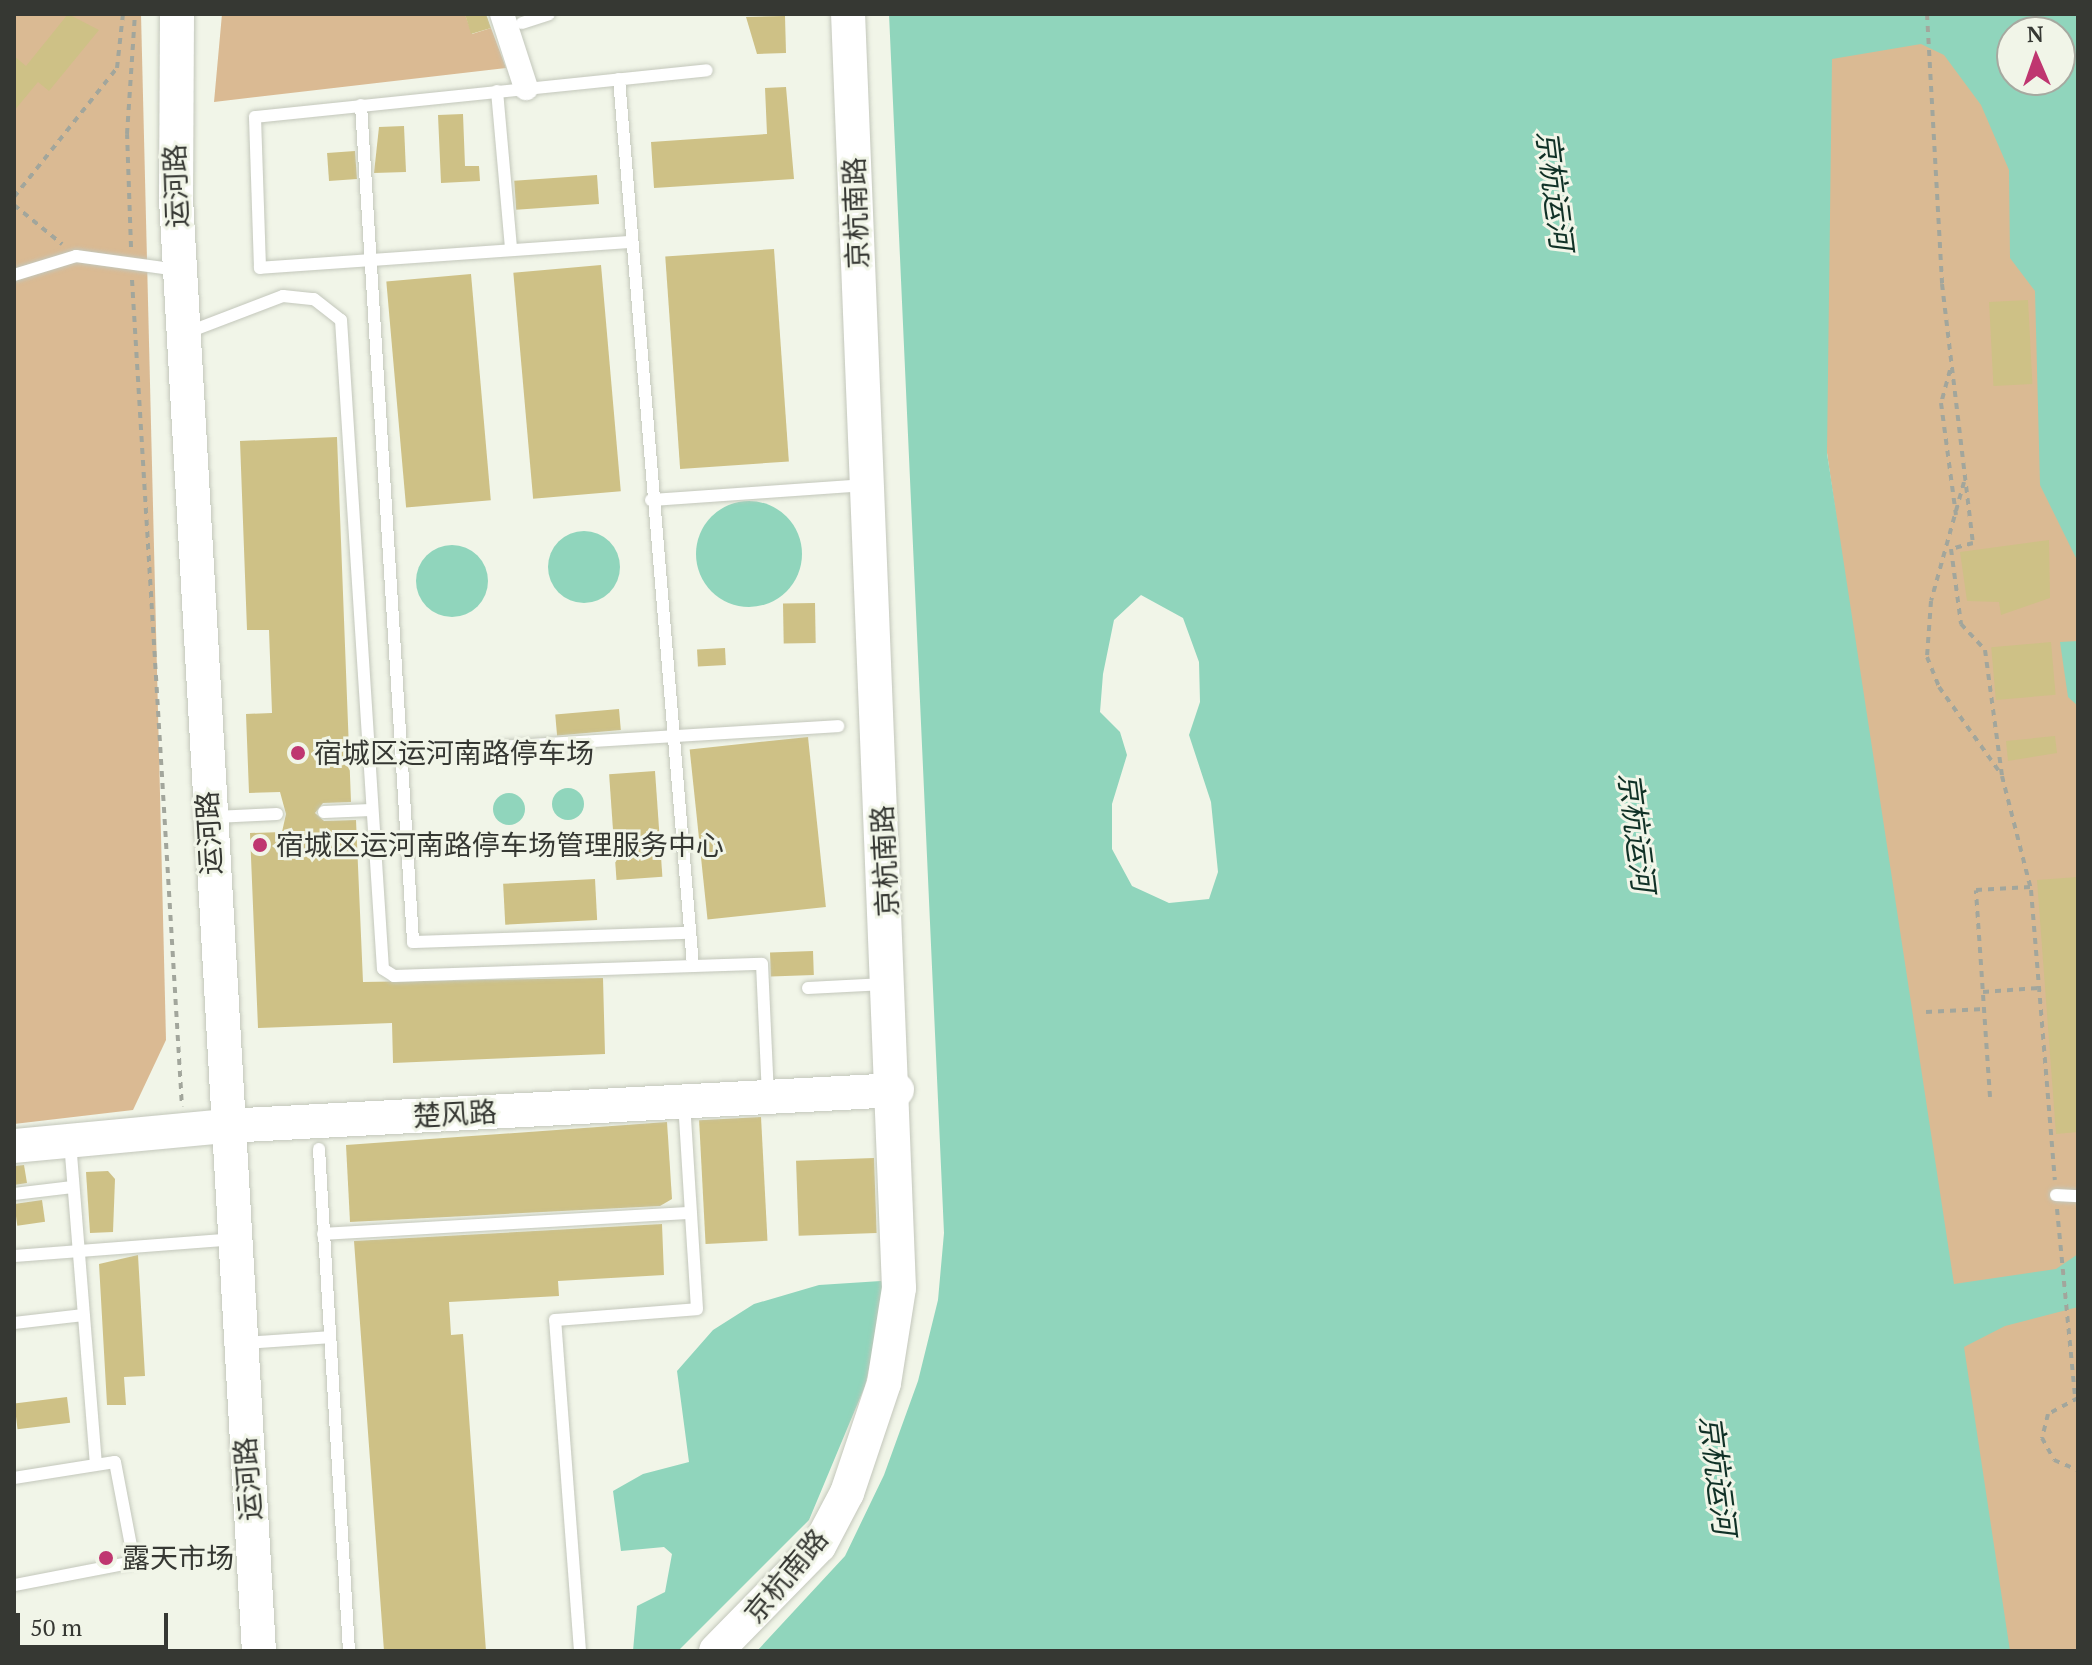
<!DOCTYPE html>
<html>
<head>
<meta charset="utf-8">
<style>
  body { margin:0 }
  #map { position:relative; width:2092px; height:1665px; overflow:hidden; background:#f1f5e8; font-family:"PT Serif","Noto Sans SC",serif }
  div>[style] { position:absolute }
  .green>* { inset:0; background:#daba93 }
  .water>* { inset:0; background:#90d5bc }
  .round { border-radius:50% }
  .building>* { inset:0; background:#cec186; transform-origin:0 0 }
  .path>* { height:4px; margin-top:-2px; transform-origin:0; background:repeating-linear-gradient(90deg,#a2a69c 0 6px,transparent 0 12px) }
  .roads { filter:drop-shadow(0 0 2px #c3c7bb) drop-shadow(0 0 2px #c3c7bb) }
  .lane>* { height:12px; margin:-6px; padding:0 6px; transform-origin:6px; border-radius:6px; background:#fff }
  .street>* { height:24px; margin:-12px; padding:0 12px; transform-origin:12px; border-radius:12px; background:#fff }
  .secondary>* { height:34px; margin:-17px; padding:0 17px; transform-origin:17px; border-radius:17px; background:#fff }
  .dots>* { width:22px; height:22px; translate:-50% -50%; box-sizing:border-box; border:4px solid #f1f5e8; border-radius:50% }
  span { translate:-50% -50%; white-space:nowrap; text-align:center; line-height:1.15; -webkit-text-stroke:6px #f1f5e8; paint-order:stroke }
  .street-label { font-size:28px; color:#363833 }
  .poi-label { font-size:28px; color:#363833 }
  .left { translate:0 -50%; text-align:left }
  .water-label { font-size:30px; color:#103126; font-style:italic }
  .frame { position:absolute; inset:0; border:16px solid #363833; pointer-events:none }
  .north { position:absolute; left:1996px; top:16px; width:80px; height:80px; box-sizing:border-box; background:#f1f5e8; border:2px solid #a6a9a0; border-radius:50%; rotate:358deg; font-size:22px; font-weight:700; line-height:32px; text-align:center; color:#363833 }
  .north::after { content:''; display:block; margin:auto; width:28px; height:36px; background:#bf3670; clip-path:polygon(50% 0,100% 100%,50% 72%,0 100%) }
  .scale { position:absolute; left:16px; top:1613px; width:152px; height:36px; box-sizing:border-box; border:4px solid #363833; border-top:0; padding-left:10px; font-size:24px; line-height:28px; white-space:nowrap; color:#363833; -webkit-text-stroke:6px #f1f5e8; paint-order:stroke }
</style>
</head>
<body>
<div id="map">
  <div class="green">
    <i style="clip-path:polygon(14px 14px,141px 14px,166px 1040px,133px 1110px,14px 1124px)"></i>
    <i style="clip-path:polygon(222px 14px,465px 14px,472px 34px,491px 28px,506px 68px,214px 102px)"></i>
    <i style="clip-path:polygon(evenodd,1825px 14px,2078px 14px,2078px 1651px,1998px 1651px,1827px 453px,1825px 14px,2012px 32px,2060px 32px,2060px 80px,2012px 80px,2012px 32px)"></i>
  </div>
  <div class="water">
    <i style="clip-path:polygon(evenodd,889px 14px,2078px 14px,2078px 562px,2040px 485px,2035px 291px,2010px 258px,2009px 170px,1981px 105px,1944px 55px,1921px 44px,1832px 59px,1827px 453px,1954px 1284px,2056px 1269px,2078px 1254px,2078px 1307px,2005px 1326px,1964px 1347px,2010px 1651px,757px 1651px,845px 1556px,884px 1475px,918px 1381px,938px 1300px,944px 1233px,889px 14px,2060px 32px,2060px 80px,2012px 80px,2012px 32px,2060px 32px,889px 14px,1141px 595px,1183px 618px,1199px 662px,1200px 702px,1189px 735px,1211px 802px,1218px 872px,1209px 899px,1169px 903px,1132px 886px,1112px 849px,1112px 804px,1127px 755px,1120px 732px,1100px 712px,1103px 674px,1114px 620px,1141px 595px)"></i>
    <i class="round" style="left:696px;top:501px;width:106px;height:106px"></i>
    <i class="round" style="left:548px;top:531px;width:72px;height:72px"></i>
    <i class="round" style="left:416px;top:545px;width:72px;height:72px"></i>
    <i style="clip-path:polygon(2078px 641px,2078px 706px,2068px 697px,2060px 642px)"></i>
    <i class="round" style="left:552px;top:788px;width:32px;height:32px"></i>
    <i class="round" style="left:493px;top:793px;width:32px;height:32px"></i>
    <i style="clip-path:polygon(881px 1281px,888px 1286px,865px 1386px,809px 1520px,678px 1651px,633px 1651px,637px 1606px,665px 1592px,672px 1554px,664px 1547px,621px 1551px,613px 1491px,643px 1474px,689px 1462px,677px 1371px,713px 1330px,754px 1304px,819px 1285px)"></i>
  </div>
  <div class="building">
    <i style="clip-path:polygon(68px 14px,99px 30px,49px 91px,38px 82px,14px 111px,14px 56px,26px 66px)"></i>
    <i style="clip-path:polygon(465px 14px,486px 14px,491px 28px,471px 34px)"></i>
    <i style="clip-path:polygon(785px 16px,786px 53px,757px 54px,746px 17px)"></i>
    <i style="clip-path:polygon(786px 87px,794px 179px,654px 188px,651px 142px,767px 134px,765px 88px)"></i>
    <i style="clip-path:polygon(463px 114px,465px 166px,479px 166px,480px 181px,441px 183px,438px 115px)"></i>
    <i style="clip-path:polygon(404px 126px,406px 172px,374px 173px,379px 127px)"></i>
    <i style="left:355px;top:151px;width:28px;height:28px;rotate:86deg"></i>
    <i style="left:597px;top:175px;width:29px;height:83px;rotate:86deg"></i>
    <i style="left:774px;top:249px;width:213px;height:109px;rotate:86deg"></i>
    <i style="left:601px;top:265px;width:227px;height:88px;rotate:85deg"></i>
    <i style="left:471px;top:274px;width:227px;height:85px;rotate:85deg"></i>
    <i style="left:2028px;top:300px;width:84px;height:39px;rotate:87deg"></i>
    <i style="clip-path:polygon(337px 437px,351px 802px,323px 803px,315px 813px,324px 821px,356px 820px,363px 982px,603px 978px,605px 1054px,393px 1063px,392px 1023px,258px 1028px,250px 833px,282px 832px,286px 814px,280px 792px,249px 793px,246px 714px,272px 713px,269px 630px,247px 630px,240px 441px)"></i>
    <i style="clip-path:polygon(2049px 540px,2050px 598px,2001px 615px,1999px 602px,1967px 601px,1960px 552px)"></i>
    <i style="left:815px;top:603px;width:40px;height:32px;rotate:89deg"></i>
    <i style="left:2051px;top:642px;width:53px;height:60px;rotate:85deg"></i>
    <i style="left:725px;top:648px;width:17px;height:28px;rotate:87deg"></i>
    <i style="left:619px;top:709px;width:21px;height:64px;rotate:85deg"></i>
    <i style="clip-path:polygon(2055px 736px,2057px 753px,2008px 761px,2006px 741px)"></i>
    <i style="left:808px;top:737px;width:171px;height:119px;rotate:84deg"></i>
    <i style="left:655px;top:771px;width:106px;height:46px;rotate:86deg"></i>
    <i style="clip-path:polygon(2078px 877px,2078px 1132px,2056px 1134px,2037px 880px)"></i>
    <i style="left:595px;top:879px;width:41px;height:92px;rotate:87deg"></i>
    <i style="left:813px;top:951px;width:24px;height:43px;rotate:88deg"></i>
    <i style="left:761px;top:1117px;width:124px;height:62px;rotate:87deg"></i>
    <i style="clip-path:polygon(667px 1122px,672px 1199px,660px 1206px,350px 1222px,346px 1145px)"></i>
    <i style="left:874px;top:1158px;width:75px;height:78px;rotate:88deg"></i>
    <i style="clip-path:polygon(24px 1165px,27px 1183px,14px 1185px,14px 1166px)"></i>
    <i style="clip-path:polygon(108px 1171px,115px 1179px,113px 1232px,90px 1233px,86px 1172px)"></i>
    <i style="left:42px;top:1200px;width:22px;height:28px;rotate:82deg"></i>
    <i style="clip-path:polygon(662px 1224px,664px 1275px,558px 1281px,559px 1296px,449px 1302px,451px 1335px,463px 1334px,486px 1651px,384px 1651px,354px 1241px)"></i>
    <i style="clip-path:polygon(138px 1255px,145px 1376px,124px 1377px,126px 1405px,107px 1405px,99px 1264px)"></i>
    <i style="left:67px;top:1397px;width:26px;height:53px;rotate:83deg"></i>
  </div>
  <div class="path">
    <i style="left:1927px;top:14px;width:270px;rotate:86.8deg"></i>
    <i style="left:1942px;top:284px;width:261px;rotate:83.2deg"></i>
    <i style="left:1973px;top:543px;width:23px;rotate:165deg"></i>
    <i style="left:1951px;top:549px;width:76px;rotate:82.4deg"></i>
    <i style="left:1961px;top:624px;width:35px;rotate:47deg"></i>
    <i style="left:1985px;top:650px;width:127px;rotate:82.3deg"></i>
    <i style="left:2002px;top:776px;width:118px;rotate:75.7deg"></i>
    <i style="left:2031px;top:890px;width:291px;rotate:85.3deg"></i>
    <i style="left:14px;top:197px;width:165px;rotate:-51.4deg"></i>
    <i style="left:117px;top:68px;width:54px;rotate:-83.7deg"></i>
    <i style="left:14px;top:205px;width:62px;rotate:39.1deg"></i>
    <i style="left:131px;top:247px;width:113px;rotate:-92deg"></i>
    <i style="left:127px;top:134px;width:120px;rotate:-86.2deg"></i>
    <i style="left:132px;top:280px;width:828px;rotate:86.54deg"></i>
    <i style="left:1950px;top:370px;width:34px;rotate:105deg"></i>
    <i style="left:1941px;top:403px;width:113px;rotate:82.4deg"></i>
    <i style="left:1964px;top:482px;width:123px;rotate:105.5deg"></i>
    <i style="left:1931px;top:601px;width:56px;rotate:94.1deg"></i>
    <i style="left:1927px;top:657px;width:32px;rotate:68deg"></i>
    <i style="left:1939px;top:687px;width:107px;rotate:54.5deg"></i>
    <i style="left:1983px;top:992px;width:56px;rotate:-4.1deg"></i>
    <i style="left:1926px;top:1012px;width:58px;rotate:-3deg"></i>
    <i style="left:1990px;top:1097px;width:207px;rotate:-93.9deg"></i>
    <i style="left:1976px;top:890px;width:54px;rotate:-3.2deg"></i>
    <i style="left:2057px;top:1209px;width:189px;rotate:84.5deg"></i>
    <i style="left:2078px;top:1398px;width:34px;rotate:152deg"></i>
    <i style="left:2048px;top:1414px;width:25px;rotate:104deg"></i>
    <i style="left:2042px;top:1438px;width:25px;rotate:61deg"></i>
    <i style="left:2054px;top:1460px;width:26px;rotate:23deg"></i>
  </div>
  <div class="roads">
    <div class="lane">
      <i style="left:522px;top:23px;width:28px;rotate:-18deg"></i>
      <i style="left:619px;top:79px;width:890px;rotate:85.23deg"></i>
      <i style="left:497px;top:91px;width:159px;rotate:84.9deg"></i>
      <i style="left:361px;top:105px;width:839px;rotate:86.44deg"></i>
      <i style="left:413px;top:942px;width:277px;rotate:-1.9deg"></i>
      <i style="left:630px;top:242px;width:371px;rotate:176deg"></i>
      <i style="left:260px;top:268px;width:151px;rotate:-91.9deg"></i>
      <i style="left:255px;top:117px;width:454px;rotate:-5.9deg"></i>
      <i style="left:14px;top:275px;width:65px;rotate:-17deg"></i>
      <i style="left:76px;top:256px;width:103px;rotate:7.8deg"></i>
      <i style="left:186px;top:333px;width:104px;rotate:-20.9deg"></i>
      <i style="left:283px;top:296px;width:31px;rotate:6deg"></i>
      <i style="left:314px;top:299px;width:34px;rotate:38deg"></i>
      <i style="left:341px;top:320px;width:650px;rotate:86.3deg"></i>
      <i style="left:383px;top:969px;width:13px;rotate:32deg"></i>
      <i style="left:394px;top:976px;width:368px;rotate:-1.9deg"></i>
      <i style="left:762px;top:964px;width:132px;rotate:87.4deg"></i>
      <i style="left:651px;top:500px;width:213px;rotate:-4deg"></i>
      <i style="left:496px;top:747px;width:343px;rotate:-3.5deg"></i>
      <i style="left:324px;top:812px;width:47px;rotate:-2.4deg"></i>
      <i style="left:215px;top:817px;width:62px;rotate:-2.8deg"></i>
      <i style="left:808px;top:988px;width:77px;rotate:-3deg"></i>
      <i style="left:70px;top:1142px;width:321px;rotate:85.4deg"></i>
      <i style="left:319px;top:1149px;width:503px;rotate:86.58deg"></i>
      <i style="left:14px;top:1194px;width:59px;rotate:-6.8deg"></i>
      <i style="left:2056px;top:1195px;width:22px;rotate:3deg"></i>
      <i style="left:323px;top:1234px;width:368px;rotate:-3.3deg"></i>
      <i style="left:14px;top:1256px;width:220px;rotate:-4.4deg"></i>
      <i style="left:14px;top:1323px;width:70px;rotate:-6.5deg"></i>
      <i style="left:243px;top:1343px;width:87px;rotate:-3.9deg"></i>
      <i style="left:14px;top:1478px;width:102px;rotate:-9deg"></i>
      <i style="left:115px;top:1462px;width:102px;rotate:79.2deg"></i>
      <i style="left:134px;top:1562px;width:122px;rotate:169.1deg"></i>
      <i style="left:580px;top:1651px;width:332px;rotate:-94.3deg"></i>
      <i style="left:555px;top:1320px;width:142px;rotate:-4.4deg"></i>
      <i style="left:697px;top:1309px;width:206px;rotate:-93.6deg"></i>
    </div>
    <div class="street">
      <i style="left:502px;top:14px;width:78px;rotate:72deg"></i>
    </div>
    <div class="secondary">
      <i style="left:177px;top:14px;width:185px;rotate:90.3deg"></i>
      <i style="left:176px;top:199px;width:1454px;rotate:86.73deg"></i>
      <i style="left:14px;top:1146px;width:213px;rotate:-5.4deg"></i>
      <i style="left:226px;top:1126px;width:672px;rotate:-3.07deg"></i>
      <i style="left:716px;top:1651px;width:147px;rotate:-45.6deg"></i>
      <i style="left:819px;top:1546px;width:60px;rotate:-62.2deg"></i>
      <i style="left:847px;top:1493px;width:116px;rotate:-71.4deg"></i>
      <i style="left:884px;top:1383px;width:96px;rotate:-81deg"></i>
      <i style="left:899px;top:1288px;width:1275px;rotate:-92.29deg"></i>
    </div>
  </div>
  <div class="dots">
    <i style="left:298px;top:753px;background:#bf3670"></i>
    <i style="left:260px;top:845px;background:#bf3670"></i>
    <i style="left:106px;top:1558px;background:#bf3670"></i>
  </div>
  <div class="street-label">
    <span style="left:176px;top:186px;rotate:-92deg">运河路</span>
    <span style="left:856px;top:213px;rotate:-92deg">京杭南路</span>
    <span style="left:209px;top:833px;rotate:-93deg">运河路</span>
    <span style="left:885px;top:861px;rotate:-93deg">京杭南路</span>
    <span style="left:455px;top:1114px;rotate:-3deg">楚风路</span>
    <span style="left:248px;top:1479px;rotate:-94deg">运河路</span>
    <span style="left:786px;top:1576px;rotate:-50deg">京杭南路</span>
  </div>
  <div class="poi-label">
    <span class="left" style="left:314px;top:753px">宿城区运河南路停车场</span>
    <span class="left" style="left:276px;top:845px">宿城区运河南路停车场管理服务中心</span>
    <span class="left" style="left:122px;top:1558px">露天市场</span>
  </div>
  <div class="water-label">
    <span style="left:1555px;top:190px;rotate:83deg">京杭运河</span>
    <span style="left:1637px;top:832px;rotate:83deg">京杭运河</span>
    <span style="left:1718px;top:1475px;rotate:83deg">京杭运河</span>
  </div>
  <div class="frame"></div>
  <div class="north">N</div>
  <div class="scale">50 m</div>
</div>
</body>
</html>
